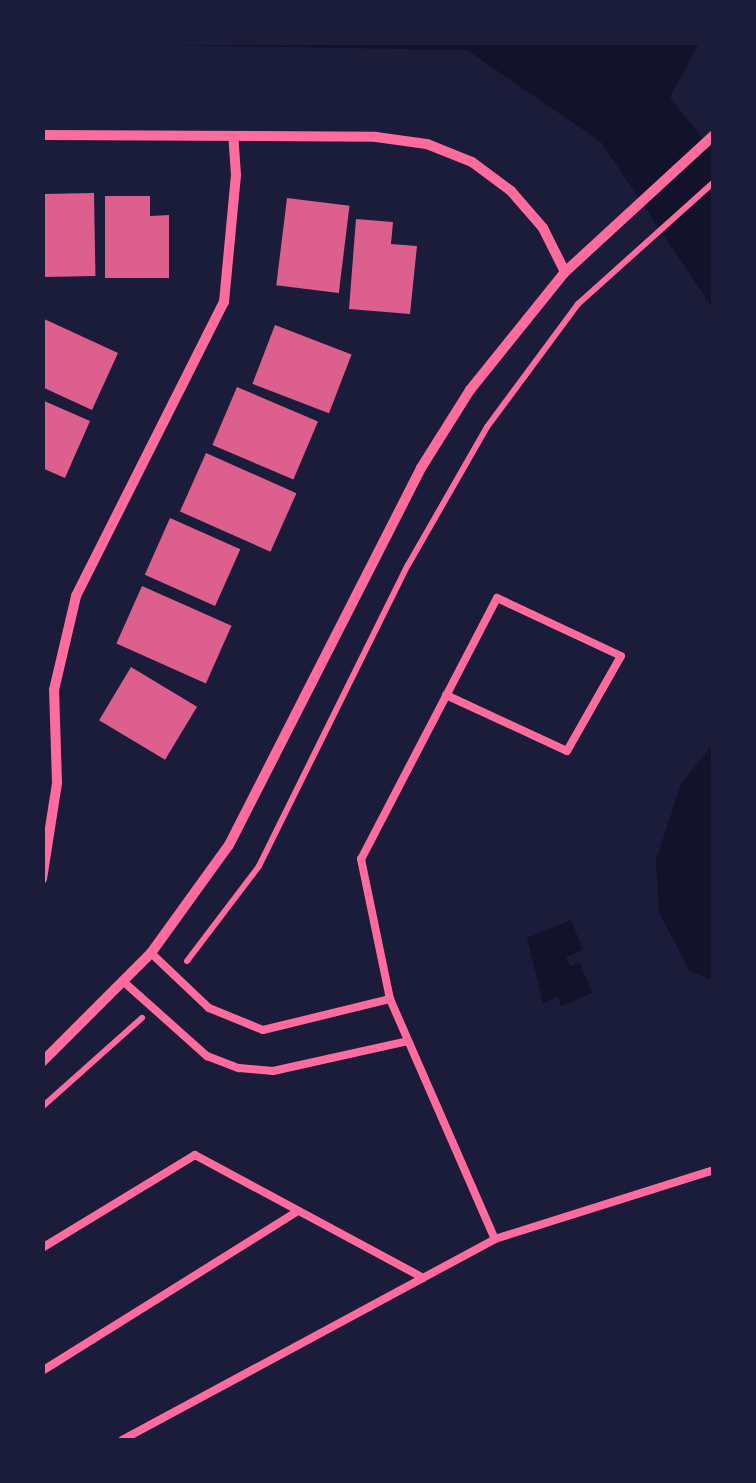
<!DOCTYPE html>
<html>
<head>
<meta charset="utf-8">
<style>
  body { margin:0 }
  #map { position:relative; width:756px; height:1483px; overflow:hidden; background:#1b1b3a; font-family:Figtree,sans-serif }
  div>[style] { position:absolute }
  .water>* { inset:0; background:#12122b }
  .building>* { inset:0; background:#dd5f8e; transform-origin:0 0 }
  .path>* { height:6px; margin:-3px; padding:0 3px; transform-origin:3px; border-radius:3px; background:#ff6b9d }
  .service>* { height:8px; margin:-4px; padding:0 4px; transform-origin:4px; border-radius:4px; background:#ff6b9d }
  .minor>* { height:10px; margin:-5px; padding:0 5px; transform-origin:5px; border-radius:5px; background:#ff6b9d }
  span { translate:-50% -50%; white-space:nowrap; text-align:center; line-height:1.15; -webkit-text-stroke:10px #1b1b3a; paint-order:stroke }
  .frame { position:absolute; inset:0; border:45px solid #1b1b3a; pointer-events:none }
</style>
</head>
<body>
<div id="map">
  <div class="water">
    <i style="clip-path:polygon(43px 43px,699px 43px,670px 97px,713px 152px,713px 309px,601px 142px,467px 50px)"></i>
    <i style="clip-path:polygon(713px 744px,713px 980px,689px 970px,659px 912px,656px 860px,681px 784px)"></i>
    <i style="clip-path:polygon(571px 920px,583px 950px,566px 957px,570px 966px,580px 963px,592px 993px,561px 1006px,558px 997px,543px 1003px,527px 938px)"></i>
  </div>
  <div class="building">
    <i style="left:94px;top:193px;width:83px;height:52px;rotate:89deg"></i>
    <i style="clip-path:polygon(105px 196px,150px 196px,150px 216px,169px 215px,169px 278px,105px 278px)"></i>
    <i style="left:287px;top:198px;width:63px;height:88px;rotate:7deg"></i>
    <i style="clip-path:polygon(356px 219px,393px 222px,391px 244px,417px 246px,410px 314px,349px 309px)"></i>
    <i style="clip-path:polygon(42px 318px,118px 353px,92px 410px,42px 387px)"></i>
    <i style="left:275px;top:325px;width:82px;height:63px;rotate:21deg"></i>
    <i style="left:237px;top:387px;width:88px;height:63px;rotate:23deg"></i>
    <i style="clip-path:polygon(42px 400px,90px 421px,65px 478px,42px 468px)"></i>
    <i style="left:206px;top:453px;width:99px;height:64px;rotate:24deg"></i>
    <i style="left:170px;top:518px;width:77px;height:62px;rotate:24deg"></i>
    <i style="left:142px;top:586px;width:98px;height:63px;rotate:24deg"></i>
    <i style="left:131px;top:667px;width:77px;height:62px;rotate:31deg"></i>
  </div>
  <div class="path">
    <i style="left:187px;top:961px;width:119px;rotate:-52.8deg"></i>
    <i style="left:259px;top:866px;width:336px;rotate:-63.7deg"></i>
    <i style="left:408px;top:565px;width:159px;rotate:-60.2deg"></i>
    <i style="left:487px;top:427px;width:153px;rotate:-53.5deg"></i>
    <i style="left:578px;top:304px;width:183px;rotate:-41.9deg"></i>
    <i style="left:42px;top:1107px;width:134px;rotate:-41.7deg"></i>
  </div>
  <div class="service">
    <i style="left:446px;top:695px;width:133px;rotate:24.8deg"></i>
    <i style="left:567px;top:751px;width:109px;rotate:-60.4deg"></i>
    <i style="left:621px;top:656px;width:137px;rotate:-154.9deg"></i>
    <i style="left:497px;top:598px;width:294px;rotate:117.5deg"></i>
    <i style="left:361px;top:859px;width:143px;rotate:78.3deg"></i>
    <i style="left:390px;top:999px;width:262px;rotate:66.4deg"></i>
    <i style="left:495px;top:1239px;width:230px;rotate:-17.5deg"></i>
    <i style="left:151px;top:953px;width:80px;rotate:43.5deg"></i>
    <i style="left:209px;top:1008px;width:58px;rotate:22.2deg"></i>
    <i style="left:263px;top:1030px;width:131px;rotate:-13.7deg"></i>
    <i style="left:125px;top:983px;width:110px;rotate:41.7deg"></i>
    <i style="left:207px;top:1056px;width:34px;rotate:21deg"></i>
    <i style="left:239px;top:1068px;width:34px;rotate:5deg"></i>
    <i style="left:273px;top:1071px;width:138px;rotate:-12.5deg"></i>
    <i style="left:42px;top:1248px;width:179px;rotate:-31.3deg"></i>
    <i style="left:195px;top:1155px;width:259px;rotate:28.3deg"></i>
    <i style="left:42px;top:1371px;width:302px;rotate:-32deg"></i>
    <i style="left:122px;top:1440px;width:424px;rotate:-28.3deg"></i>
  </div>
  <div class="minor">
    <i style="left:42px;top:135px;width:334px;rotate:0.3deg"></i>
    <i style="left:376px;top:137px;width:51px;rotate:7.8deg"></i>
    <i style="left:427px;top:144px;width:48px;rotate:21.8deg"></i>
    <i style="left:472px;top:162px;width:49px;rotate:36.6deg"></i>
    <i style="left:511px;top:191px;width:49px;rotate:49.1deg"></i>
    <i style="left:543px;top:228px;width:49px;rotate:63.4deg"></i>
    <i style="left:42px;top:879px;width:97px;rotate:-81.1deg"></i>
    <i style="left:57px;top:783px;width:93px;rotate:-91.8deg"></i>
    <i style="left:54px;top:690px;width:97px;rotate:-76.8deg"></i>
    <i style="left:76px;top:596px;width:329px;rotate:-63.3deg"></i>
    <i style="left:224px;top:302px;width:128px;rotate:-84.6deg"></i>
    <i style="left:236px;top:175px;width:39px;rotate:-94deg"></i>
    <i style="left:42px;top:1062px;width:154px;rotate:-45deg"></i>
    <i style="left:151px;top:953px;width:133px;rotate:-54.2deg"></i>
    <i style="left:229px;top:845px;width:423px;rotate:-63deg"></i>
    <i style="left:421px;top:468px;width:92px;rotate:-57.9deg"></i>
    <i style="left:470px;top:390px;width:151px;rotate:-51.2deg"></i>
    <i style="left:565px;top:272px;width:202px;rotate:-42.6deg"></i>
  </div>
  <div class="frame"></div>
</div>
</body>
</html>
